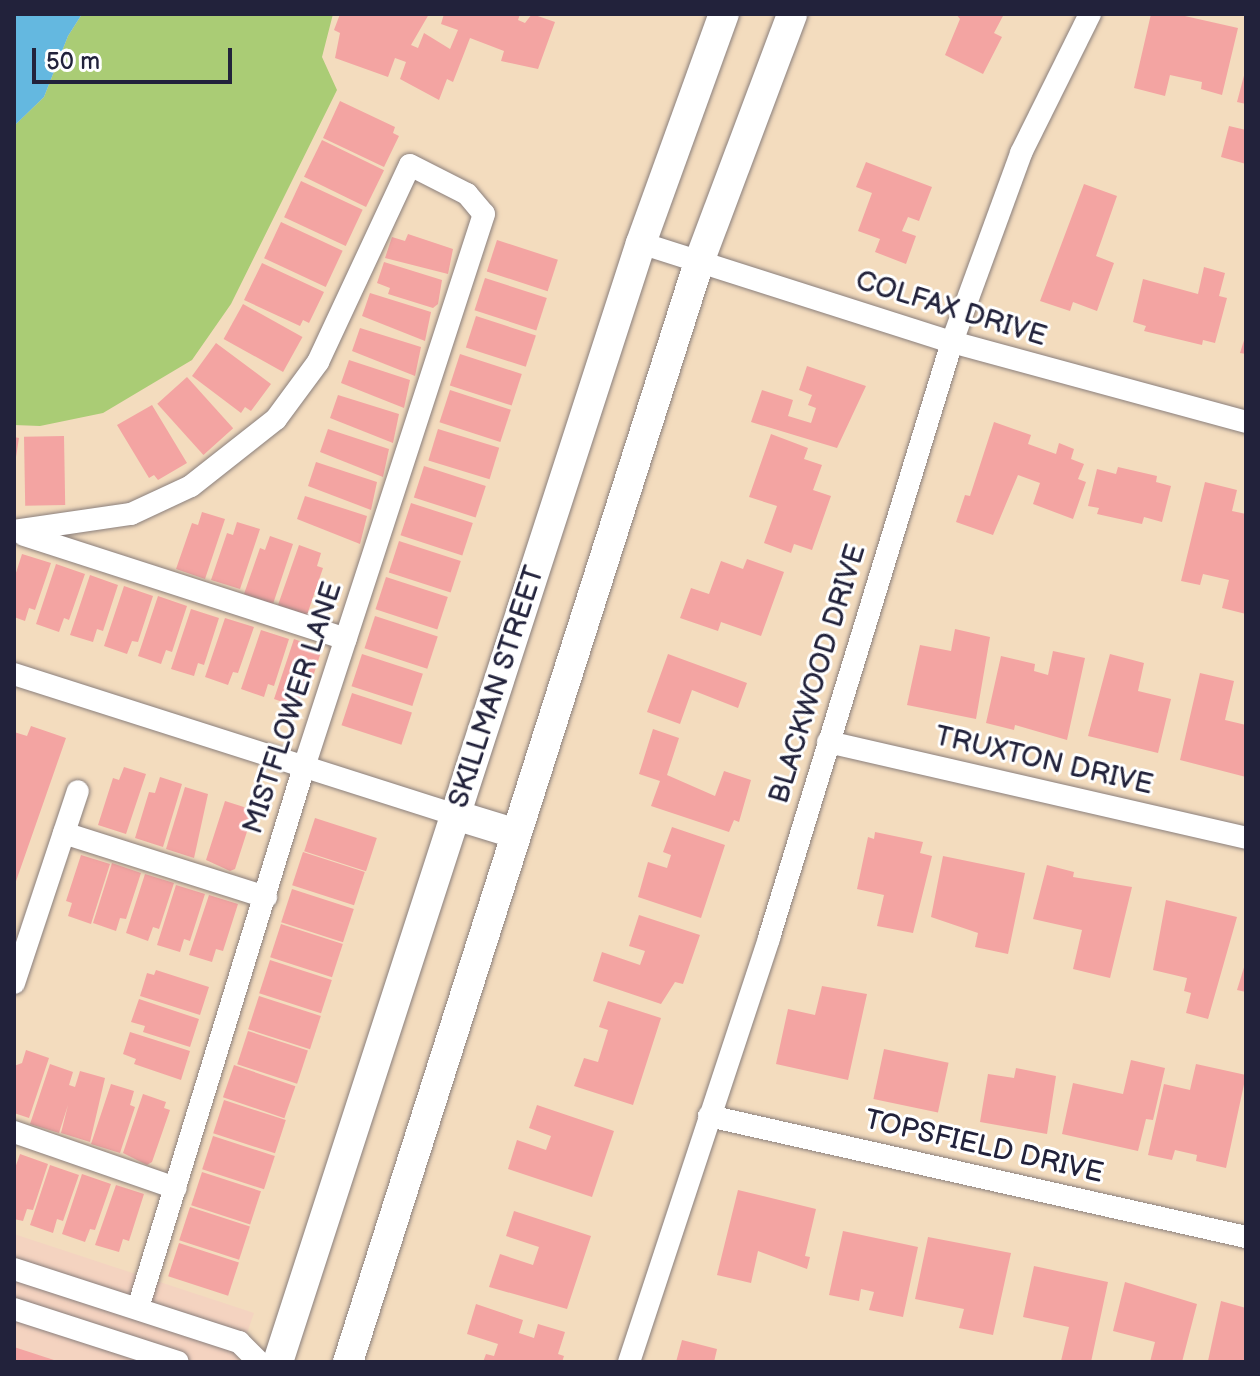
<!DOCTYPE html>
<html>
<head>
<meta charset="utf-8">
<style>
  body { margin:0 }
  #map { position:relative; width:1260px; height:1376px; overflow:hidden; background:#f3dcbe; font-family:"Balsamiq Sans",sans-serif }
  div>[style] { position:absolute }
  .built>* { inset:0; background:#f4d3c0 }
  .green>* { inset:0; background:#aacc75 }
  .water>* { inset:0; background:#64b8e0 }
  .building>* { inset:0; background:#f3a4a2; transform-origin:0 0 }
  .roads { filter:drop-shadow(0 0 2px #8a7f7c) drop-shadow(0 0 2px #8a7f7c) }
  .minor>* { height:22px; margin:-11px; padding:0 11px; transform-origin:11px; border-radius:11px; background:#fff }
  .secondary>* { height:30px; margin:-15px; padding:0 15px; transform-origin:15px; border-radius:15px; background:#fff }
  span { translate:-50% -50%; white-space:nowrap; text-align:center; line-height:1.15; -webkit-text-stroke:6px #fff; paint-order:stroke }
  .street-label { font-size:28px; color:#22223b }
  .frame { position:absolute; inset:0; border:16px solid #22223b; pointer-events:none }
  .scale { position:absolute; left:32px; top:48px; width:200px; height:36px; box-sizing:border-box; border:4px solid #22223b; border-top:0; padding-left:10px; font-size:24px; line-height:28px; white-space:nowrap; color:#22223b; -webkit-text-stroke:6px #fff; paint-order:stroke }
</style>
</head>
<body>
<div id="map">
  <div class="built">
    <i style="clip-path:polygon(14px 1234px,254px 1313px,237px 1362px,14px 1362px)"></i>
  </div>
  <div class="green">
    <i style="clip-path:polygon(82px 14px,333px 14px,322px 57px,337px 90px,231px 304px,192px 360px,103px 413px,40px 426px,14px 425px,14px 126px,44px 97px,68px 36px)"></i>
  </div>
  <div class="water">
    <i style="clip-path:polygon(14px 14px,82px 14px,68px 36px,44px 97px,14px 126px)"></i>
  </div>
  <div class="building">
    <i style="clip-path:polygon(340px 14px,429px 14px,411px 45px,418px 48px,424px 33px,450px 49px,458px 30px,441px 24px,444px 14px,520px 14px,518px 20px,525px 23px,532px 14px,555px 22px,538px 69px,501px 61px,504px 51px,470px 38px,453px 82px,447px 79px,439px 100px,400px 79px,406px 62px,395px 58px,388px 77px,335px 58px,340px 33px,334px 30px)"></i>
    <i style="clip-path:polygon(956px 14px,1004px 14px,994px 33px,1002px 37px,983px 74px,945px 55px,960px 19px)"></i>
    <i style="clip-path:polygon(1151px 14px,1176px 14px,1238px 28px,1222px 95px,1201px 89px,1202px 82px,1170px 75px,1165px 96px,1134px 88px)"></i>
    <i style="clip-path:polygon(1246px 68px,1246px 104px,1237px 102px)"></i>
    <i style="clip-path:polygon(340px 101px,395px 127px,393px 133px,399px 136px,384px 167px,323px 138px)"></i>
    <i style="clip-path:polygon(1229px 126px,1246px 130px,1246px 164px,1221px 157px)"></i>
    <i style="left:322px;top:140px;width:69px;height:41px;rotate:26deg"></i>
    <i style="clip-path:polygon(866px 162px,932px 187px,919px 221px,908px 217px,902px 231px,916px 236px,906px 264px,875px 252px,880px 239px,858px 231px,872px 193px,856px 187px)"></i>
    <i style="left:301px;top:181px;width:68px;height:40px;rotate:25deg"></i>
    <i style="clip-path:polygon(1084px 184px,1117px 196px,1096px 256px,1114px 263px,1097px 311px,1073px 302px,1070px 311px,1040px 301px)"></i>
    <i style="left:281px;top:222px;width:68px;height:40px;rotate:25deg"></i>
    <i style="clip-path:polygon(408px 234px,453px 249px,448px 274px,385px 258px,392px 237px,405px 241px)"></i>
    <i style="left:497px;top:240px;width:64px;height:33px;rotate:18deg"></i>
    <i style="clip-path:polygon(384px 262px,442px 280px,438px 304px,433px 308px,388px 294px,390px 288px,377px 283px)"></i>
    <i style="clip-path:polygon(262px 263px,324px 292px,309px 323px,303px 320px,300px 326px,244px 300px)"></i>
    <i style="clip-path:polygon(1204px 267px,1225px 273px,1219px 296px,1227px 298px,1215px 343px,1203px 340px,1202px 345px,1144px 331px,1146px 326px,1133px 322px,1143px 279px,1198px 294px)"></i>
    <i style="left:485px;top:278px;width:65px;height:34px;rotate:18deg"></i>
    <i style="clip-path:polygon(370px 293px,431px 312px,425px 341px,362px 316px)"></i>
    <i style="left:243px;top:304px;width:68px;height:40px;rotate:29deg"></i>
    <i style="left:476px;top:316px;width:63px;height:33px;rotate:18deg"></i>
    <i style="clip-path:polygon(360px 328px,421px 347px,415px 376px,352px 351px)"></i>
    <i style="clip-path:polygon(1246px 334px,1246px 354px,1240px 353px)"></i>
    <i style="clip-path:polygon(216px 343px,271px 384px,251px 411px,245px 407px,241px 413px,192px 376px)"></i>
    <i style="left:460px;top:354px;width:65px;height:33px;rotate:18deg"></i>
    <i style="clip-path:polygon(349px 360px,410px 380px,404px 408px,341px 383px)"></i>
    <i style="clip-path:polygon(807px 366px,866px 386px,837px 448px,751px 422px,762px 390px,793px 400px,788px 416px,811px 423px,816px 408px,808px 405px,812px 395px,799px 390px)"></i>
    <i style="left:187px;top:377px;width:69px;height:40px;rotate:48deg"></i>
    <i style="left:450px;top:390px;width:64px;height:34px;rotate:18deg"></i>
    <i style="clip-path:polygon(338px 395px,399px 414px,393px 443px,330px 418px)"></i>
    <i style="clip-path:polygon(152px 405px,187px 463px,158px 480px,154px 475px,149px 478px,117px 425px)"></i>
    <i style="clip-path:polygon(994px 422px,1031px 435px,1028px 444px,1056px 454px,1059px 443px,1074px 449px,1071px 459px,1084px 464px,1078px 479px,1086px 482px,1073px 519px,1033px 504px,1040px 483px,1018px 475px,993px 535px,956px 522px,965px 495px,970px 496px)"></i>
    <i style="clip-path:polygon(328px 429px,389px 449px,383px 477px,320px 452px)"></i>
    <i style="left:438px;top:429px;width:64px;height:33px;rotate:17deg"></i>
    <i style="clip-path:polygon(771px 434px,808px 448px,804px 459px,822px 465px,813px 490px,831px 496px,812px 550px,794px 544px,791px 553px,764px 543px,777px 506px,749px 497px)"></i>
    <i style="left:64px;top:436px;width:69px;height:40px;rotate:89deg"></i>
    <i style="clip-path:polygon(14px 437px,19px 438px,16px 457px,14px 457px)"></i>
    <i style="clip-path:polygon(316px 462px,377px 482px,371px 510px,308px 486px)"></i>
    <i style="left:424px;top:466px;width:65px;height:33px;rotate:18deg"></i>
    <i style="clip-path:polygon(1118px 467px,1157px 476px,1156px 482px,1171px 486px,1162px 522px,1144px 517px,1142px 524px,1097px 514px,1099px 508px,1088px 506px,1097px 469px,1116px 474px)"></i>
    <i style="clip-path:polygon(1205px 482px,1237px 490px,1232px 511px,1246px 514px,1246px 614px,1222px 608px,1229px 580px,1203px 574px,1200px 585px,1181px 581px)"></i>
    <i style="clip-path:polygon(305px 496px,367px 516px,360px 544px,297px 519px)"></i>
    <i style="left:411px;top:503px;width:65px;height:34px;rotate:18deg"></i>
    <i style="clip-path:polygon(202px 512px,225px 519px,205px 579px,176px 569px,192px 523px,198px 525px)"></i>
    <i style="clip-path:polygon(237px 522px,260px 529px,240px 589px,211px 580px,227px 533px,233px 535px)"></i>
    <i style="clip-path:polygon(270px 536px,293px 544px,273px 604px,244px 594px,260px 548px,265px 550px)"></i>
    <i style="left:399px;top:541px;width:65px;height:33px;rotate:18deg"></i>
    <i style="clip-path:polygon(299px 545px,321px 553px,317px 566px,323px 568px,307px 615px,278px 605px)"></i>
    <i style="clip-path:polygon(22px 554px,51px 563px,35px 610px,29px 608px,25px 621px,14px 617px,14px 579px)"></i>
    <i style="clip-path:polygon(747px 559px,784px 572px,761px 636px,721px 622px,718px 631px,680px 618px,691px 588px,709px 594px,721px 561px,743px 569px)"></i>
    <i style="clip-path:polygon(56px 564px,85px 574px,69px 620px,64px 618px,59px 632px,36px 624px)"></i>
    <i style="clip-path:polygon(90px 575px,118px 585px,103px 631px,97px 629px,93px 642px,70px 635px)"></i>
    <i style="left:386px;top:577px;width:65px;height:34px;rotate:18deg"></i>
    <i style="clip-path:polygon(124px 586px,153px 596px,138px 642px,132px 641px,127px 654px,104px 646px)"></i>
    <i style="clip-path:polygon(158px 596px,187px 606px,172px 652px,166px 650px,161px 664px,138px 656px)"></i>
    <i style="clip-path:polygon(191px 609px,219px 618px,204px 665px,198px 663px,194px 676px,171px 669px)"></i>
    <i style="left:375px;top:616px;width:66px;height:34px;rotate:18deg"></i>
    <i style="clip-path:polygon(225px 618px,254px 627px,238px 673px,233px 672px,228px 685px,205px 677px)"></i>
    <i style="clip-path:polygon(955px 629px,990px 637px,976px 719px,907px 705px,920px 645px,951px 651px)"></i>
    <i style="clip-path:polygon(261px 630px,289px 639px,274px 686px,268px 684px,264px 697px,241px 689px)"></i>
    <i style="clip-path:polygon(294px 639px,322px 649px,307px 695px,301px 693px,297px 707px,274px 699px)"></i>
    <i style="clip-path:polygon(1053px 651px,1085px 658px,1067px 740px,1015px 725px,1014px 730px,986px 723px,1001px 656px,1035px 664px,1034px 671px,1048px 675px)"></i>
    <i style="left:362px;top:654px;width:64px;height:34px;rotate:18deg"></i>
    <i style="clip-path:polygon(668px 654px,747px 683px,738px 708px,692px 690px,680px 724px,647px 712px)"></i>
    <i style="clip-path:polygon(1110px 654px,1144px 663px,1138px 691px,1171px 699px,1158px 753px,1088px 736px)"></i>
    <i style="clip-path:polygon(1200px 673px,1234px 681px,1225px 720px,1246px 725px,1246px 777px,1180px 760px)"></i>
    <i style="left:352px;top:693px;width:63px;height:34px;rotate:18deg"></i>
    <i style="clip-path:polygon(31px 726px,66px 738px,14px 887px,14px 732px,27px 736px)"></i>
    <i style="clip-path:polygon(653px 729px,679px 738px,667px 775px,715px 796px,724px 771px,751px 780px,739px 822px,734px 820px,729px 832px,651px 806px,660px 781px,639px 774px)"></i>
    <i style="clip-path:polygon(124px 767px,146px 774px,126px 834px,98px 825px,113px 778px,119px 780px)"></i>
    <i style="clip-path:polygon(160px 777px,182px 784px,163px 847px,135px 838px,149px 792px,155px 793px)"></i>
    <i style="clip-path:polygon(185px 787px,208px 794px,194px 858px,166px 849px)"></i>
    <i style="clip-path:polygon(225px 801px,247px 808px,246px 814px,252px 816px,235px 869px,230px 871px,206px 860px)"></i>
    <i style="left:315px;top:818px;width:65px;height:35px;rotate:18deg"></i>
    <i style="clip-path:polygon(672px 827px,725px 845px,701px 918px,638px 897px,648px 862px,667px 868px,671px 855px,663px 852px)"></i>
    <i style="clip-path:polygon(875px 832px,923px 842px,920px 853px,932px 856px,913px 933px,877px 926px,884px 895px,857px 889px,868px 837px,874px 839px)"></i>
    <i style="left:303px;top:852px;width:65px;height:35px;rotate:18deg"></i>
    <i style="clip-path:polygon(81px 855px,110px 864px,91px 924px,68px 916px,72px 903px,66px 901px)"></i>
    <i style="clip-path:polygon(943px 856px,1025px 873px,1008px 954px,975px 947px,978px 933px,931px 917px)"></i>
    <i style="clip-path:polygon(112px 863px,141px 873px,126px 919px,120px 918px,116px 931px,93px 923px)"></i>
    <i style="clip-path:polygon(1047px 865px,1074px 872px,1073px 877px,1132px 887px,1110px 978px,1073px 969px,1082px 930px,1033px 919px)"></i>
    <i style="clip-path:polygon(145px 874px,174px 883px,159px 929px,153px 927px,148px 941px,126px 933px)"></i>
    <i style="clip-path:polygon(176px 885px,205px 894px,190px 941px,184px 939px,180px 952px,157px 945px)"></i>
    <i style="left:292px;top:889px;width:65px;height:35px;rotate:18deg"></i>
    <i style="clip-path:polygon(209px 895px,238px 904px,223px 951px,216px 949px,212px 962px,189px 955px)"></i>
    <i style="clip-path:polygon(1166px 900px,1237px 917px,1208px 1019px,1186px 1013px,1191px 993px,1184px 991px,1187px 978px,1153px 970px)"></i>
    <i style="clip-path:polygon(639px 915px,700px 935px,683px 984px,675px 982px,661px 1004px,593px 981px,602px 952px,640px 965px,645px 951px,629px 946px)"></i>
    <i style="left:281px;top:924px;width:65px;height:35px;rotate:18deg"></i>
    <i style="left:270px;top:960px;width:65px;height:35px;rotate:18deg"></i>
    <i style="clip-path:polygon(1246px 961px,1246px 992px,1237px 990px)"></i>
    <i style="clip-path:polygon(156px 970px,209px 987px,200px 1015px,140px 996px,147px 973px,154px 975px)"></i>
    <i style="clip-path:polygon(822px 986px,867px 994px,848px 1080px,776px 1064px,788px 1009px,815px 1015px)"></i>
    <i style="left:259px;top:996px;width:65px;height:35px;rotate:18deg"></i>
    <i style="clip-path:polygon(139px 999px,199px 1019px,190px 1047px,143px 1032px,145px 1026px,131px 1022px)"></i>
    <i style="clip-path:polygon(608px 1001px,661px 1018px,633px 1105px,574px 1086px,584px 1058px,598px 1062px,608px 1030px,599px 1027px)"></i>
    <i style="left:248px;top:1031px;width:63px;height:35px;rotate:18deg"></i>
    <i style="clip-path:polygon(130px 1032px,190px 1051px,181px 1080px,134px 1064px,136px 1059px,123px 1054px)"></i>
    <i style="left:884px;top:1049px;width:66px;height:51px;rotate:12deg"></i>
    <i style="clip-path:polygon(26px 1050px,49px 1058px,29px 1118px,14px 1113px,14px 1066px,22px 1063px)"></i>
    <i style="clip-path:polygon(1131px 1060px,1165px 1068px,1153px 1120px,1146px 1119px,1138px 1151px,1062px 1134px,1073px 1083px,1123px 1094px)"></i>
    <i style="clip-path:polygon(50px 1064px,73px 1072px,69px 1085px,75px 1087px,80px 1071px,105px 1078px,90px 1142px,61px 1133px,68px 1105px,59px 1133px,30px 1124px)"></i>
    <i style="clip-path:polygon(1196px 1064px,1246px 1075px,1226px 1168px,1196px 1161px,1197px 1155px,1175px 1150px,1172px 1160px,1148px 1155px,1164px 1084px,1190px 1090px)"></i>
    <i style="left:234px;top:1065px;width:65px;height:34px;rotate:19deg"></i>
    <i style="clip-path:polygon(1016px 1068px,1056px 1076px,1047px 1134px,980px 1122px,988px 1074px,1014px 1078px)"></i>
    <i style="clip-path:polygon(111px 1084px,134px 1091px,130px 1105px,135px 1107px,120px 1153px,91px 1144px)"></i>
    <i style="clip-path:polygon(143px 1094px,166px 1102px,164px 1108px,170px 1110px,152px 1162px,147px 1165px,123px 1153px)"></i>
    <i style="left:224px;top:1100px;width:65px;height:35px;rotate:18deg"></i>
    <i style="clip-path:polygon(537px 1105px,614px 1131px,592px 1197px,508px 1169px,517px 1140px,546px 1150px,551px 1136px,529px 1128px)"></i>
    <i style="left:213px;top:1136px;width:65px;height:35px;rotate:18deg"></i>
    <i style="clip-path:polygon(20px 1154px,48px 1164px,33px 1210px,27px 1209px,23px 1221px,14px 1219px,14px 1171px)"></i>
    <i style="clip-path:polygon(50px 1165px,79px 1175px,63px 1221px,57px 1219px,53px 1233px,30px 1225px)"></i>
    <i style="left:202px;top:1172px;width:62px;height:35px;rotate:18deg"></i>
    <i style="clip-path:polygon(82px 1174px,111px 1184px,95px 1230px,90px 1229px,85px 1242px,62px 1234px)"></i>
    <i style="clip-path:polygon(116px 1185px,144px 1194px,129px 1241px,123px 1239px,119px 1252px,95px 1245px)"></i>
    <i style="clip-path:polygon(738px 1190px,816px 1209px,805px 1256px,810px 1257px,807px 1269px,758px 1251px,751px 1283px,717px 1275px)"></i>
    <i style="left:190px;top:1207px;width:63px;height:35px;rotate:18deg"></i>
    <i style="clip-path:polygon(514px 1211px,591px 1236px,567px 1309px,489px 1287px,500px 1254px,533px 1265px,539px 1247px,506px 1236px)"></i>
    <i style="clip-path:polygon(843px 1231px,918px 1247px,903px 1317px,869px 1310px,874px 1292px,861px 1289px,859px 1301px,829px 1295px)"></i>
    <i style="clip-path:polygon(928px 1237px,1011px 1253px,993px 1335px,959px 1328px,964px 1309px,915px 1299px)"></i>
    <i style="left:179px;top:1243px;width:63px;height:35px;rotate:18deg"></i>
    <i style="clip-path:polygon(1034px 1266px,1108px 1282px,1091px 1362px,1061px 1361px,1069px 1327px,1023px 1317px)"></i>
    <i style="clip-path:polygon(1125px 1282px,1197px 1304px,1182px 1362px,1150px 1362px,1155px 1342px,1113px 1331px)"></i>
    <i style="clip-path:polygon(1221px 1301px,1246px 1308px,1246px 1362px,1208px 1361px)"></i>
    <i style="clip-path:polygon(476px 1304px,523px 1320px,519px 1333px,534px 1338px,538px 1324px,565px 1332px,558px 1354px,564px 1356px,562px 1362px,483px 1362px,486px 1354px,494px 1356px,498px 1344px,467px 1334px)"></i>
    <i style="clip-path:polygon(682px 1340px,717px 1349px,714px 1362px,676px 1362px)"></i>
    <i style="clip-path:polygon(14px 1347px,57px 1361px,57px 1362px,14px 1362px)"></i>
  </div>
  <div class="roads">
    <div class="minor">
      <i style="left:641px;top:243px;width:326px;rotate:17.7deg"></i>
      <i style="left:952px;top:342px;width:305px;rotate:15.2deg"></i>
      <i style="left:14px;top:531px;width:118px;rotate:-8.3deg"></i>
      <i style="left:131px;top:514px;width:66px;rotate:-25deg"></i>
      <i style="left:191px;top:486px;width:108px;rotate:-38.2deg"></i>
      <i style="left:276px;top:419px;width:71px;rotate:-53.6deg"></i>
      <i style="left:318px;top:362px;width:217px;rotate:-65deg"></i>
      <i style="left:410px;top:165px;width:64px;rotate:27deg"></i>
      <i style="left:467px;top:194px;width:26px;rotate:50deg"></i>
      <i style="left:484px;top:214px;width:582px;rotate:108.03deg"></i>
      <i style="left:304px;top:767px;width:566px;rotate:107.06deg"></i>
      <i style="left:24px;top:535px;width:338px;rotate:17.9deg"></i>
      <i style="left:14px;top:674px;width:463px;rotate:17.7deg"></i>
      <i style="left:828px;top:742px;width:429px;rotate:12.9deg"></i>
      <i style="left:64px;top:833px;width:212px;rotate:17.6deg"></i>
      <i style="left:14px;top:983px;width:202px;rotate:-71.6deg"></i>
      <i style="left:709px;top:1116px;width:550px;rotate:12.7deg"></i>
      <i style="left:14px;top:1132px;width:171px;rotate:19.1deg"></i>
      <i style="left:14px;top:1269px;width:237px;rotate:18deg"></i>
      <i style="left:239px;top:1342px;width:28px;rotate:45deg"></i>
      <i style="left:14px;top:1309px;width:172px;rotate:17.9deg"></i>
      <i style="left:629px;top:1362px;width:447px;rotate:-71.7deg"></i>
      <i style="left:769px;top:938px;width:623px;rotate:-72.93deg"></i>
      <i style="left:952px;top:342px;width:201px;rotate:-69.9deg"></i>
      <i style="left:1021px;top:153px;width:155px;rotate:-63.6deg"></i>
    </div>
    <div class="secondary">
      <i style="left:455px;top:815px;width:62px;rotate:17deg"></i>
      <i style="left:278px;top:1362px;width:1176px;rotate:-72.03deg"></i>
      <i style="left:641px;top:243px;width:244px;rotate:-70.1deg"></i>
      <i style="left:348px;top:1362px;width:1155px;rotate:-72.3deg"></i>
      <i style="left:699px;top:262px;width:265px;rotate:-69.4deg"></i>
    </div>
  </div>
  <div class="street-label">
    <span style="left:951px;top:309px;rotate:17deg">COLFAX DRIVE</span>
    <span style="left:818px;top:674px;rotate:-73deg">BLACKWOOD DRIVE</span>
    <span style="left:497px;top:687px;rotate:-72deg">SKILLMAN STREET</span>
    <span style="left:293px;top:708px;rotate:-72deg">MISTFLOWER LANE</span>
    <span style="left:1044px;top:761px;rotate:13deg">TRUXTON DRIVE</span>
    <span style="left:984px;top:1147px;rotate:13deg">TOPSFIELD DRIVE</span>
  </div>
  <div class="frame"></div>
  <div class="scale">50 m</div>
</div>
</body>
</html>
